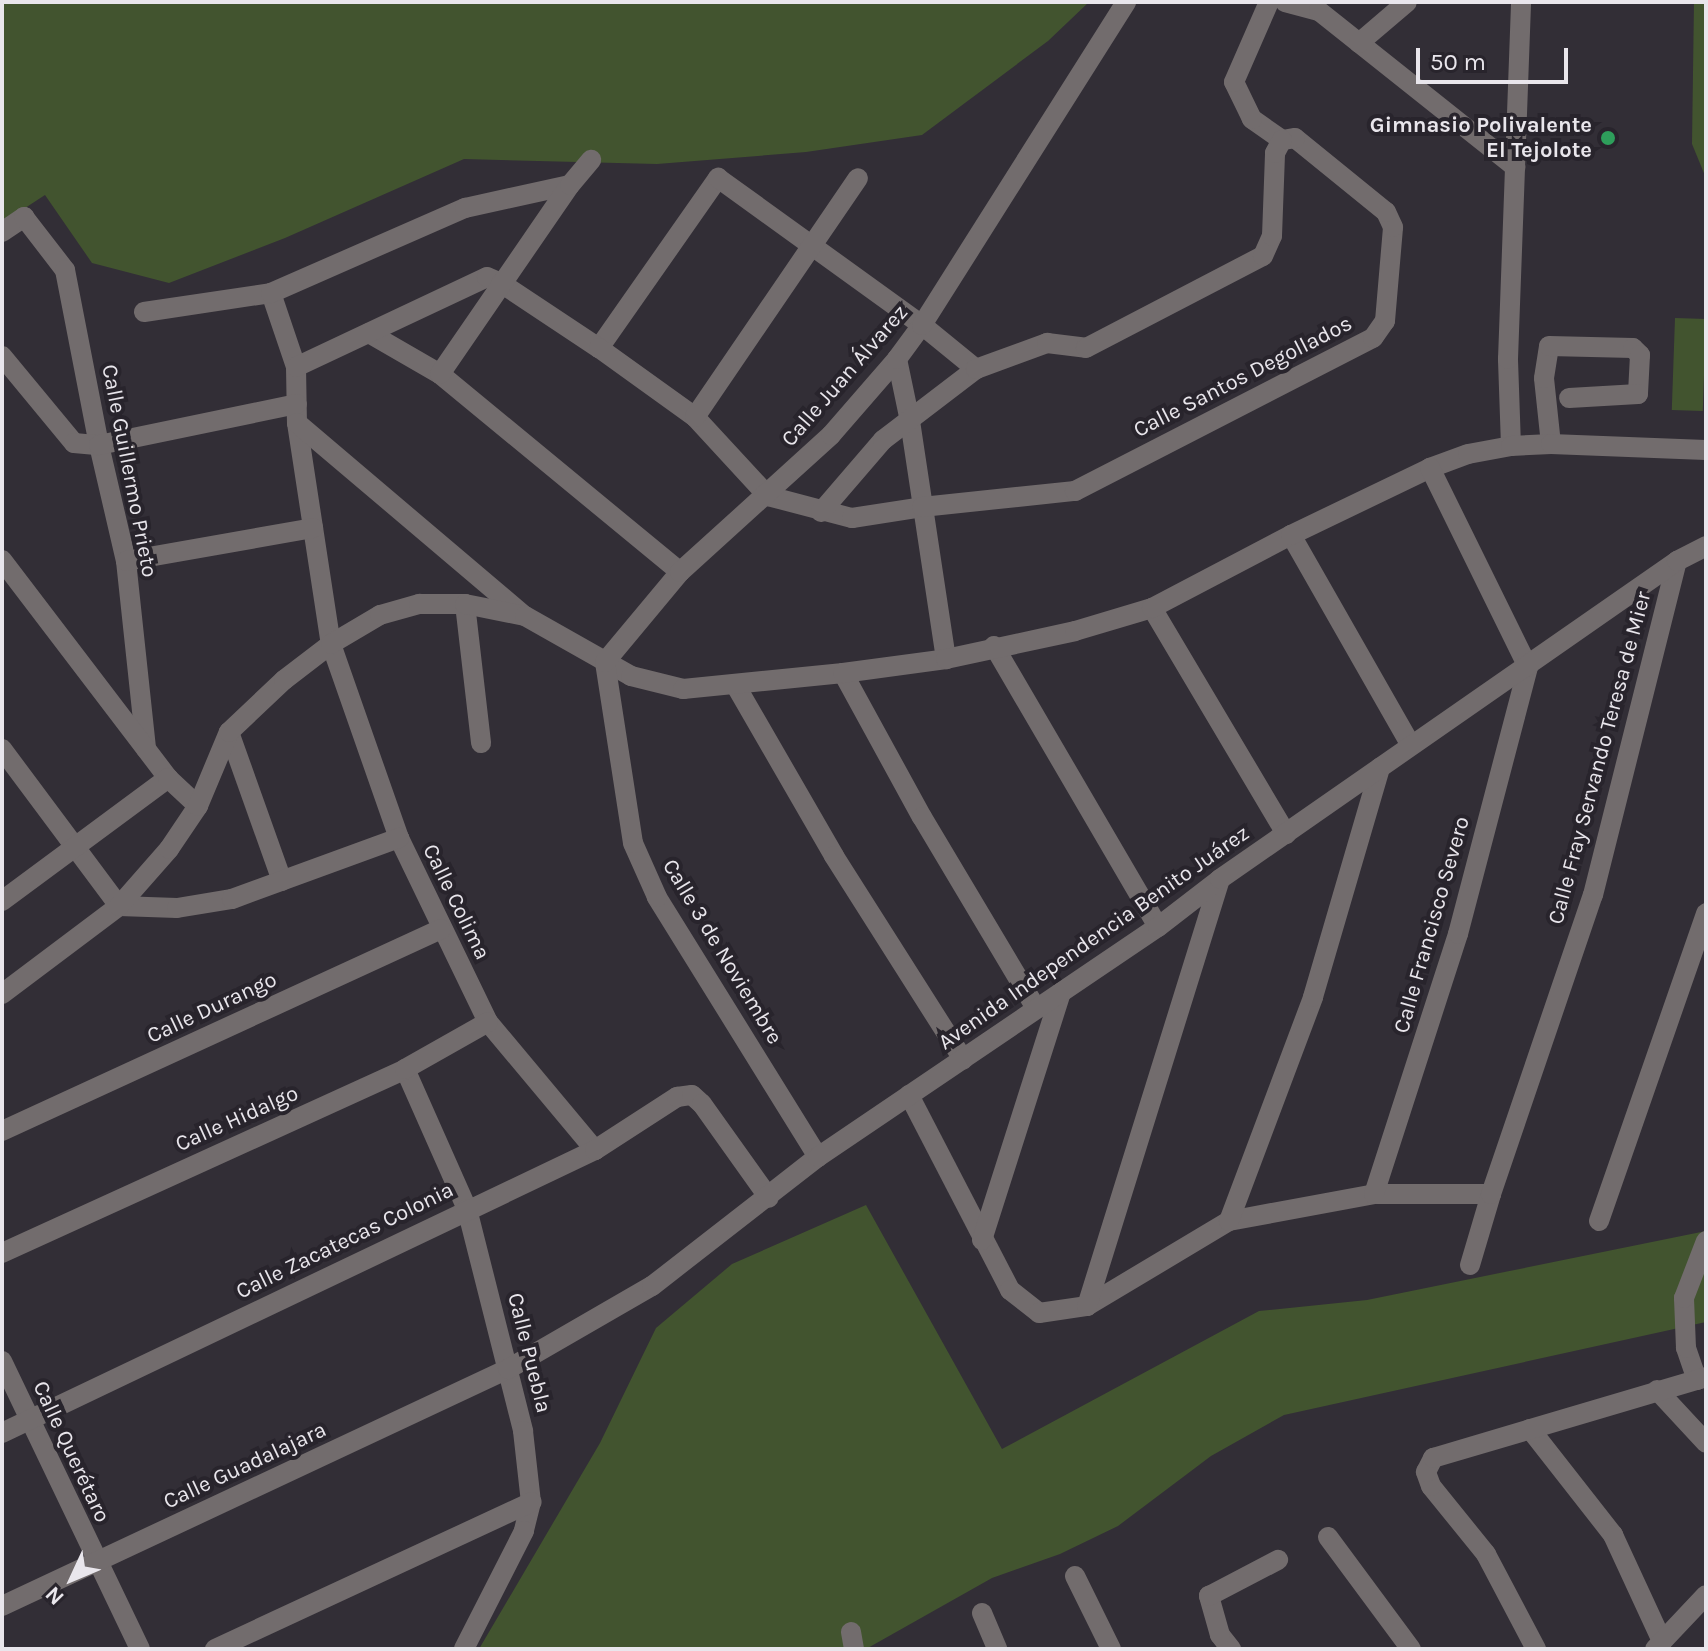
<!DOCTYPE html>
<html>
<head>
<meta charset="utf-8">
<style>
  body { margin:0 }
  #map { position:relative; width:1708px; height:1651px; overflow:hidden; background:#322e36; font-family:Karla,sans-serif }
  div>[style] { position:absolute }
  .green>* { inset:0; background:#42542f; transform-origin:0 0 }
  .minor>* { height:20px; margin:-10px; padding:0 10px; transform-origin:10px; border-radius:10px; background:#726c6d }
  .dots>* { width:22px; height:22px; translate:-50% -50%; box-sizing:border-box; border:4px solid #28242c; border-radius:50% }
  span { translate:-50% -50%; white-space:nowrap; text-align:center; line-height:1.15; -webkit-text-stroke:8px #28242c; paint-order:stroke }
  .poi-label { font-size:22px; color:#e9e6ec; font-weight:700 }
  .right { translate:-100% -50%; text-align:right }
  .street-label { font-size:22px; color:#e9e6ec }
  .frame { position:absolute; inset:0; border:4px solid #e9e6ec; pointer-events:none }
  .north { position:absolute; left:32px; top:1539px; width:80px; height:80px; -webkit-text-stroke:6px #28242c; paint-order:stroke; rotate:226deg; font-size:22px; font-weight:700; line-height:32px; text-align:center; color:#e9e6ec }
  .north::after { content:''; display:block; margin:auto; width:28px; height:36px; background:#e9e6ec; clip-path:polygon(50% 0,100% 100%,50% 72%,0 100%) }
  .scale { position:absolute; left:1416px; top:48px; width:152px; height:36px; box-sizing:border-box; border:4px solid #e9e6ec; border-top:0; padding-left:10px; font-size:24px; line-height:28px; white-space:nowrap; color:#e9e6ec; -webkit-text-stroke:6px #28242c; paint-order:stroke }
</style>
</head>
<body>
<div id="map">
  <div class="green">
    <i style="clip-path:polygon(2px 2px,1089px 2px,1048px 41px,922px 135px,806px 152px,657px 164px,464px 159px,285px 238px,169px 283px,92px 263px,45px 195px,2px 223px)"></i>
    <i style="clip-path:polygon(1694px 2px,1706px 2px,1706px 178px,1692px 144px)"></i>
    <i style="left:1675px;top:318px;width:31px;height:92px;rotate:2deg"></i>
    <i style="clip-path:polygon(866px 1205px,1002px 1449px,1259px 1311px,1367px 1300px,1706px 1231px,1706px 1322px,1284px 1415px,1211px 1456px,1118px 1526px,1060px 1554px,992px 1578px,866px 1649px,479px 1649px,600px 1443px,656px 1328px,732px 1264px)"></i>
  </div>
  <div class="minor">
    <i style="left:1285px;top:2px;width:35px;rotate:15deg"></i>
    <i style="left:1319px;top:11px;width:251px;rotate:38.5deg"></i>
    <i style="left:1359px;top:43px;width:63px;rotate:-40.5deg"></i>
    <i style="left:2px;top:232px;width:27px;rotate:-34deg"></i>
    <i style="left:24px;top:217px;width:67px;rotate:52.3deg"></i>
    <i style="left:65px;top:270px;width:178px;rotate:79deg"></i>
    <i style="left:99px;top:445px;width:119px;rotate:76.9deg"></i>
    <i style="left:126px;top:561px;width:189px;rotate:83.9deg"></i>
    <i style="left:271px;top:293px;width:78px;rotate:71.3deg"></i>
    <i style="left:296px;top:367px;width:56px;rotate:89deg"></i>
    <i style="left:297px;top:423px;width:224px;rotate:81.3deg"></i>
    <i style="left:331px;top:644px;width:206px;rotate:70.7deg"></i>
    <i style="left:399px;top:838px;width:204px;rotate:64.2deg"></i>
    <i style="left:488px;top:1022px;width:167px;rotate:50.1deg"></i>
    <i style="left:144px;top:312px;width:128px;rotate:-8.5deg"></i>
    <i style="left:271px;top:293px;width:212px;rotate:-23.7deg"></i>
    <i style="left:465px;top:208px;width:107px;rotate:-12.4deg"></i>
    <i style="left:369px;top:333px;width:82px;rotate:30deg"></i>
    <i style="left:440px;top:374px;width:311px;rotate:39.5deg"></i>
    <i style="left:599px;top:348px;width:208px;rotate:-55deg"></i>
    <i style="left:718px;top:178px;width:251px;rotate:35.8deg"></i>
    <i style="left:922px;top:325px;width:70px;rotate:39.2deg"></i>
    <i style="left:2px;top:356px;width:113px;rotate:50.4deg"></i>
    <i style="left:74px;top:443px;width:25px;rotate:5deg"></i>
    <i style="left:99px;top:445px;width:202px;rotate:-11.7deg"></i>
    <i style="left:897px;top:359px;width:63px;rotate:78.2deg"></i>
    <i style="left:910px;top:421px;width:241px;rotate:81.4deg"></i>
    <i style="left:296px;top:367px;width:211px;rotate:-25.2deg"></i>
    <i style="left:487px;top:277px;width:15px;rotate:23deg"></i>
    <i style="left:501px;top:283px;width:118px;rotate:33.6deg"></i>
    <i style="left:599px;top:348px;width:118px;rotate:35.7deg"></i>
    <i style="left:695px;top:417px;width:108px;rotate:47.3deg"></i>
    <i style="left:768px;top:496px;width:87px;rotate:14.7deg"></i>
    <i style="left:852px;top:518px;width:71px;rotate:-8.9deg"></i>
    <i style="left:922px;top:507px;width:154px;rotate:-6deg"></i>
    <i style="left:1075px;top:491px;width:335px;rotate:-27.2deg"></i>
    <i style="left:1373px;top:338px;width:21px;rotate:-55deg"></i>
    <i style="left:1385px;top:321px;width:94px;rotate:-85.1deg"></i>
    <i style="left:1393px;top:227px;width:17px;rotate:-115deg"></i>
    <i style="left:1386px;top:212px;width:117px;rotate:-140.9deg"></i>
    <i style="left:1295px;top:138px;width:13px;rotate:171deg"></i>
    <i style="left:1282px;top:140px;width:37px;rotate:-145deg"></i>
    <i style="left:1252px;top:119px;width:41px;rotate:-115.9deg"></i>
    <i style="left:1234px;top:82px;width:87px;rotate:-66.4deg"></i>
    <i style="left:440px;top:374px;width:229px;rotate:-55.5deg"></i>
    <i style="left:570px;top:185px;width:33px;rotate:-50deg"></i>
    <i style="left:695px;top:417px;width:289px;rotate:-55.7deg"></i>
    <i style="left:297px;top:423px;width:297px;rotate:40.3deg"></i>
    <i style="left:1551px;top:444px;width:66px;rotate:-96.1deg"></i>
    <i style="left:1544px;top:378px;width:32px;rotate:-81deg"></i>
    <i style="left:1549px;top:346px;width:84px;rotate:1.4deg"></i>
    <i style="left:1633px;top:348px;width:10px;rotate:45deg"></i>
    <i style="left:1640px;top:355px;width:39px;rotate:93deg"></i>
    <i style="left:1638px;top:394px;width:69px;rotate:176.7deg"></i>
    <i style="left:1511px;top:446px;width:87px;rotate:-92deg"></i>
    <i style="left:1508px;top:359px;width:357px;rotate:-87.9deg"></i>
    <i style="left:821px;top:512px;width:95px;rotate:-49.3deg"></i>
    <i style="left:883px;top:440px;width:117px;rotate:-37.4deg"></i>
    <i style="left:976px;top:369px;width:76px;rotate:-20.1deg"></i>
    <i style="left:1047px;top:343px;width:39px;rotate:7deg"></i>
    <i style="left:1086px;top:348px;width:199px;rotate:-27.5deg"></i>
    <i style="left:1263px;top:256px;width:22px;rotate:-66deg"></i>
    <i style="left:1272px;top:236px;width:83px;rotate:-87.9deg"></i>
    <i style="left:1275px;top:153px;width:15px;rotate:-62deg"></i>
    <i style="left:1291px;top:535px;width:242px;rotate:60.3deg"></i>
    <i style="left:2px;top:560px;width:274px;rotate:52.7deg"></i>
    <i style="left:126px;top:561px;width:190px;rotate:-10deg"></i>
    <i style="left:465px;top:604px;width:140px;rotate:83.4deg"></i>
    <i style="left:1152px;top:608px;width:263px;rotate:59.3deg"></i>
    <i style="left:994px;top:646px;width:325px;rotate:59.7deg"></i>
    <i style="left:843px;top:673px;width:164px;rotate:61.3deg"></i>
    <i style="left:922px;top:817px;width:222px;rotate:59.2deg"></i>
    <i style="left:736px;top:686px;width:196px;rotate:60deg"></i>
    <i style="left:834px;top:856px;width:241px;rotate:57.6deg"></i>
    <i style="left:229px;top:732px;width:158px;rotate:70.4deg"></i>
    <i style="left:2px;top:749px;width:196px;rotate:53.3deg"></i>
    <i style="left:119px;top:906px;width:58px;rotate:2deg"></i>
    <i style="left:177px;top:908px;width:56px;rotate:-9.3deg"></i>
    <i style="left:232px;top:899px;width:178px;rotate:-20.1deg"></i>
    <i style="left:2px;top:901px;width:207px;rotate:-36.5deg"></i>
    <i style="left:168px;top:778px;width:41px;rotate:43deg"></i>
    <i style="left:2px;top:994px;width:146px;rotate:-36.9deg"></i>
    <i style="left:119px;top:906px;width:76px;rotate:-48.7deg"></i>
    <i style="left:169px;top:849px;width:52px;rotate:-56deg"></i>
    <i style="left:198px;top:806px;width:80px;rotate:-67.3deg"></i>
    <i style="left:229px;top:732px;width:76px;rotate:-43.4deg"></i>
    <i style="left:284px;top:680px;width:59px;rotate:-37.5deg"></i>
    <i style="left:331px;top:644px;width:57px;rotate:-30.6deg"></i>
    <i style="left:380px;top:615px;width:41px;rotate:-15.8deg"></i>
    <i style="left:419px;top:604px;width:46px"></i>
    <i style="left:465px;top:604px;width:61px;rotate:11.3deg"></i>
    <i style="left:525px;top:616px;width:122px;rotate:29.5deg"></i>
    <i style="left:631px;top:676px;width:54px;rotate:14deg"></i>
    <i style="left:683px;top:689px;width:161px;rotate:-5.7deg"></i>
    <i style="left:843px;top:673px;width:104px;rotate:-7.7deg"></i>
    <i style="left:946px;top:659px;width:132px;rotate:-12.2deg"></i>
    <i style="left:1075px;top:631px;width:80px;rotate:-16.6deg"></i>
    <i style="left:1152px;top:608px;width:157px;rotate:-27.7deg"></i>
    <i style="left:1291px;top:535px;width:154px;rotate:-25.7deg"></i>
    <i style="left:1430px;top:468px;width:40px;rotate:-20.2deg"></i>
    <i style="left:1468px;top:454px;width:44px;rotate:-10.5deg"></i>
    <i style="left:1511px;top:446px;width:40px;rotate:-2.9deg"></i>
    <i style="left:1551px;top:444px;width:155px;rotate:2.2deg"></i>
    <i style="left:405px;top:1069px;width:153px;rotate:66.1deg"></i>
    <i style="left:467px;top:1209px;width:229px;rotate:75.8deg"></i>
    <i style="left:523px;top:1431px;width:71px;rotate:83.6deg"></i>
    <i style="left:531px;top:1502px;width:30px;rotate:104deg"></i>
    <i style="left:524px;top:1531px;width:132px;rotate:117deg"></i>
    <i style="left:909px;top:1095px;width:220px;rotate:62.6deg"></i>
    <i style="left:1010px;top:1290px;width:37px;rotate:38deg"></i>
    <i style="left:1039px;top:1313px;width:49px;rotate:-8.3deg"></i>
    <i style="left:1087px;top:1306px;width:165px;rotate:-30.9deg"></i>
    <i style="left:1229px;top:1221px;width:147px;rotate:-10.5deg"></i>
    <i style="left:1374px;top:1194px;width:117px"></i>
    <i style="left:2px;top:1131px;width:483px;rotate:-24.7deg"></i>
    <i style="left:818px;top:1157px;width:306px;rotate:-121.8deg"></i>
    <i style="left:657px;top:897px;width:59px;rotate:-114deg"></i>
    <i style="left:633px;top:843px;width:183px;rotate:-98.8deg"></i>
    <i style="left:605px;top:662px;width:117px;rotate:-50.2deg"></i>
    <i style="left:680px;top:572px;width:204px;rotate:-42.2deg"></i>
    <i style="left:831px;top:435px;width:101px;rotate:-49deg"></i>
    <i style="left:897px;top:359px;width:42px;rotate:-53.7deg"></i>
    <i style="left:922px;top:325px;width:382px;rotate:-57.7deg"></i>
    <i style="left:1374px;top:1194px;width:273px;rotate:-72.1deg"></i>
    <i style="left:1458px;top:934px;width:276px;rotate:-75.3deg"></i>
    <i style="left:1528px;top:667px;width:222px;rotate:-116.2deg"></i>
    <i style="left:1229px;top:1221px;width:239px;rotate:-69.4deg"></i>
    <i style="left:1313px;top:997px;width:239px;rotate:-73.7deg"></i>
    <i style="left:1599px;top:1221px;width:326px;rotate:-70.8deg"></i>
    <i style="left:982px;top:1240px;width:260px;rotate:-72.3deg"></i>
    <i style="left:2px;top:1253px;width:443px;rotate:-24.5deg"></i>
    <i style="left:405px;top:1069px;width:95px;rotate:-29.5deg"></i>
    <i style="left:1470px;top:1265px;width:74px;rotate:-73.5deg"></i>
    <i style="left:1491px;top:1194px;width:316px;rotate:-71.2deg"></i>
    <i style="left:1593px;top:895px;width:344px;rotate:-75.9deg"></i>
    <i style="left:1087px;top:1306px;width:447px;rotate:-72.7deg"></i>
    <i style="left:2px;top:1361px;width:319px;rotate:64.4deg"></i>
    <i style="left:1697px;top:1380px;width:34px;rotate:-109deg"></i>
    <i style="left:1686px;top:1348px;width:50px;rotate:-92.3deg"></i>
    <i style="left:1684px;top:1298px;width:61px;rotate:-68.9deg"></i>
    <i style="left:1657px;top:1390px;width:72px;rotate:47.2deg"></i>
    <i style="left:1530px;top:1429px;width:135px;rotate:51.9deg"></i>
    <i style="left:1613px;top:1535px;width:117px;rotate:65.2deg"></i>
    <i style="left:2px;top:1433px;width:657px;rotate:-25.51deg"></i>
    <i style="left:595px;top:1150px;width:98px;rotate:-32.9deg"></i>
    <i style="left:677px;top:1097px;width:15px;rotate:-8deg"></i>
    <i style="left:692px;top:1095px;width:13px;rotate:42deg"></i>
    <i style="left:702px;top:1104px;width:115px;rotate:54.5deg"></i>
    <i style="left:1328px;top:1537px;width:139px;rotate:53.5deg"></i>
    <i style="left:1075px;top:1576px;width:81px;rotate:63.7deg"></i>
    <i style="left:2px;top:1606px;width:559px;rotate:-25.1deg"></i>
    <i style="left:508px;top:1369px;width:166px;rotate:-30deg"></i>
    <i style="left:652px;top:1286px;width:210px;rotate:-37.9deg"></i>
    <i style="left:818px;top:1157px;width:410px;rotate:-34.1deg"></i>
    <i style="left:1158px;top:927px;width:78px;rotate:-37.7deg"></i>
    <i style="left:1220px;top:879px;width:557px;rotate:-34.83deg"></i>
    <i style="left:1677px;top:561px;width:33px;rotate:-27deg"></i>
    <i style="left:982px;top:1613px;width:39px;rotate:67deg"></i>
    <i style="left:851px;top:1632px;width:17px;rotate:80deg"></i>
    <i style="left:215px;top:1649px;width:349px;rotate:-24.9deg"></i>
    <i style="left:1231px;top:1649px;width:18px;rotate:-128deg"></i>
    <i style="left:1220px;top:1635px;width:41px;rotate:-105.8deg"></i>
    <i style="left:1209px;top:1596px;width:78px;rotate:-27.6deg"></i>
    <i style="left:1536px;top:1649px;width:107px;rotate:-117.8deg"></i>
    <i style="left:1486px;top:1554px;width:87px;rotate:-129deg"></i>
    <i style="left:1431px;top:1486px;width:15px;rotate:-110deg"></i>
    <i style="left:1426px;top:1472px;width:16px;rotate:-63deg"></i>
    <i style="left:1433px;top:1458px;width:285px;rotate:-16.5deg"></i>
    <i style="left:1655px;top:1649px;width:74px;rotate:-46.6deg"></i>
  </div>
  <div class="dots">
    <i style="left:1608px;top:138px;background:#2e9e5b"></i>
  </div>
  <div class="poi-label">
    <span class="right" style="left:1592px;top:138px">Gimnasio Polivalente<br>El Tejolote</span>
  </div>
  <div class="street-label">
    <span style="left:845px;top:376px;rotate:-49deg">Calle Juan Álvarez</span>
    <span style="left:1243px;top:377px;rotate:-27deg">Calle Santos Degollados</span>
    <span style="left:129px;top:471px;rotate:79deg">Calle Guillermo Prieto</span>
    <span style="left:1600px;top:758px;rotate:-75deg">Calle Fray Servando Teresa de Mier</span>
    <span style="left:456px;top:902px;rotate:64deg">Calle Colima</span>
    <span style="left:1432px;top:925px;rotate:-74deg">Calle Francisco Severo</span>
    <span style="left:1094px;top:938px;rotate:-35deg">Avenida Independencia Benito Juárez</span>
    <span style="left:722px;top:952px;rotate:59deg">Calle 3 de Noviembre</span>
    <span style="left:212px;top:1008px;rotate:-25deg">Calle Durango</span>
    <span style="left:237px;top:1119px;rotate:-24deg">Calle Hidalgo</span>
    <span style="left:345px;top:1241px;rotate:-26deg">Calle Zacatecas Colonia</span>
    <span style="left:529px;top:1353px;rotate:76deg">Calle Puebla</span>
    <span style="left:71px;top:1452px;rotate:65deg">Calle Querétaro</span>
    <span style="left:245px;top:1466px;rotate:-25deg">Calle Guadalajara</span>
  </div>
  <div class="frame"></div>
  <div class="north">N</div>
  <div class="scale">50 m</div>
</div>
</body>
</html>
